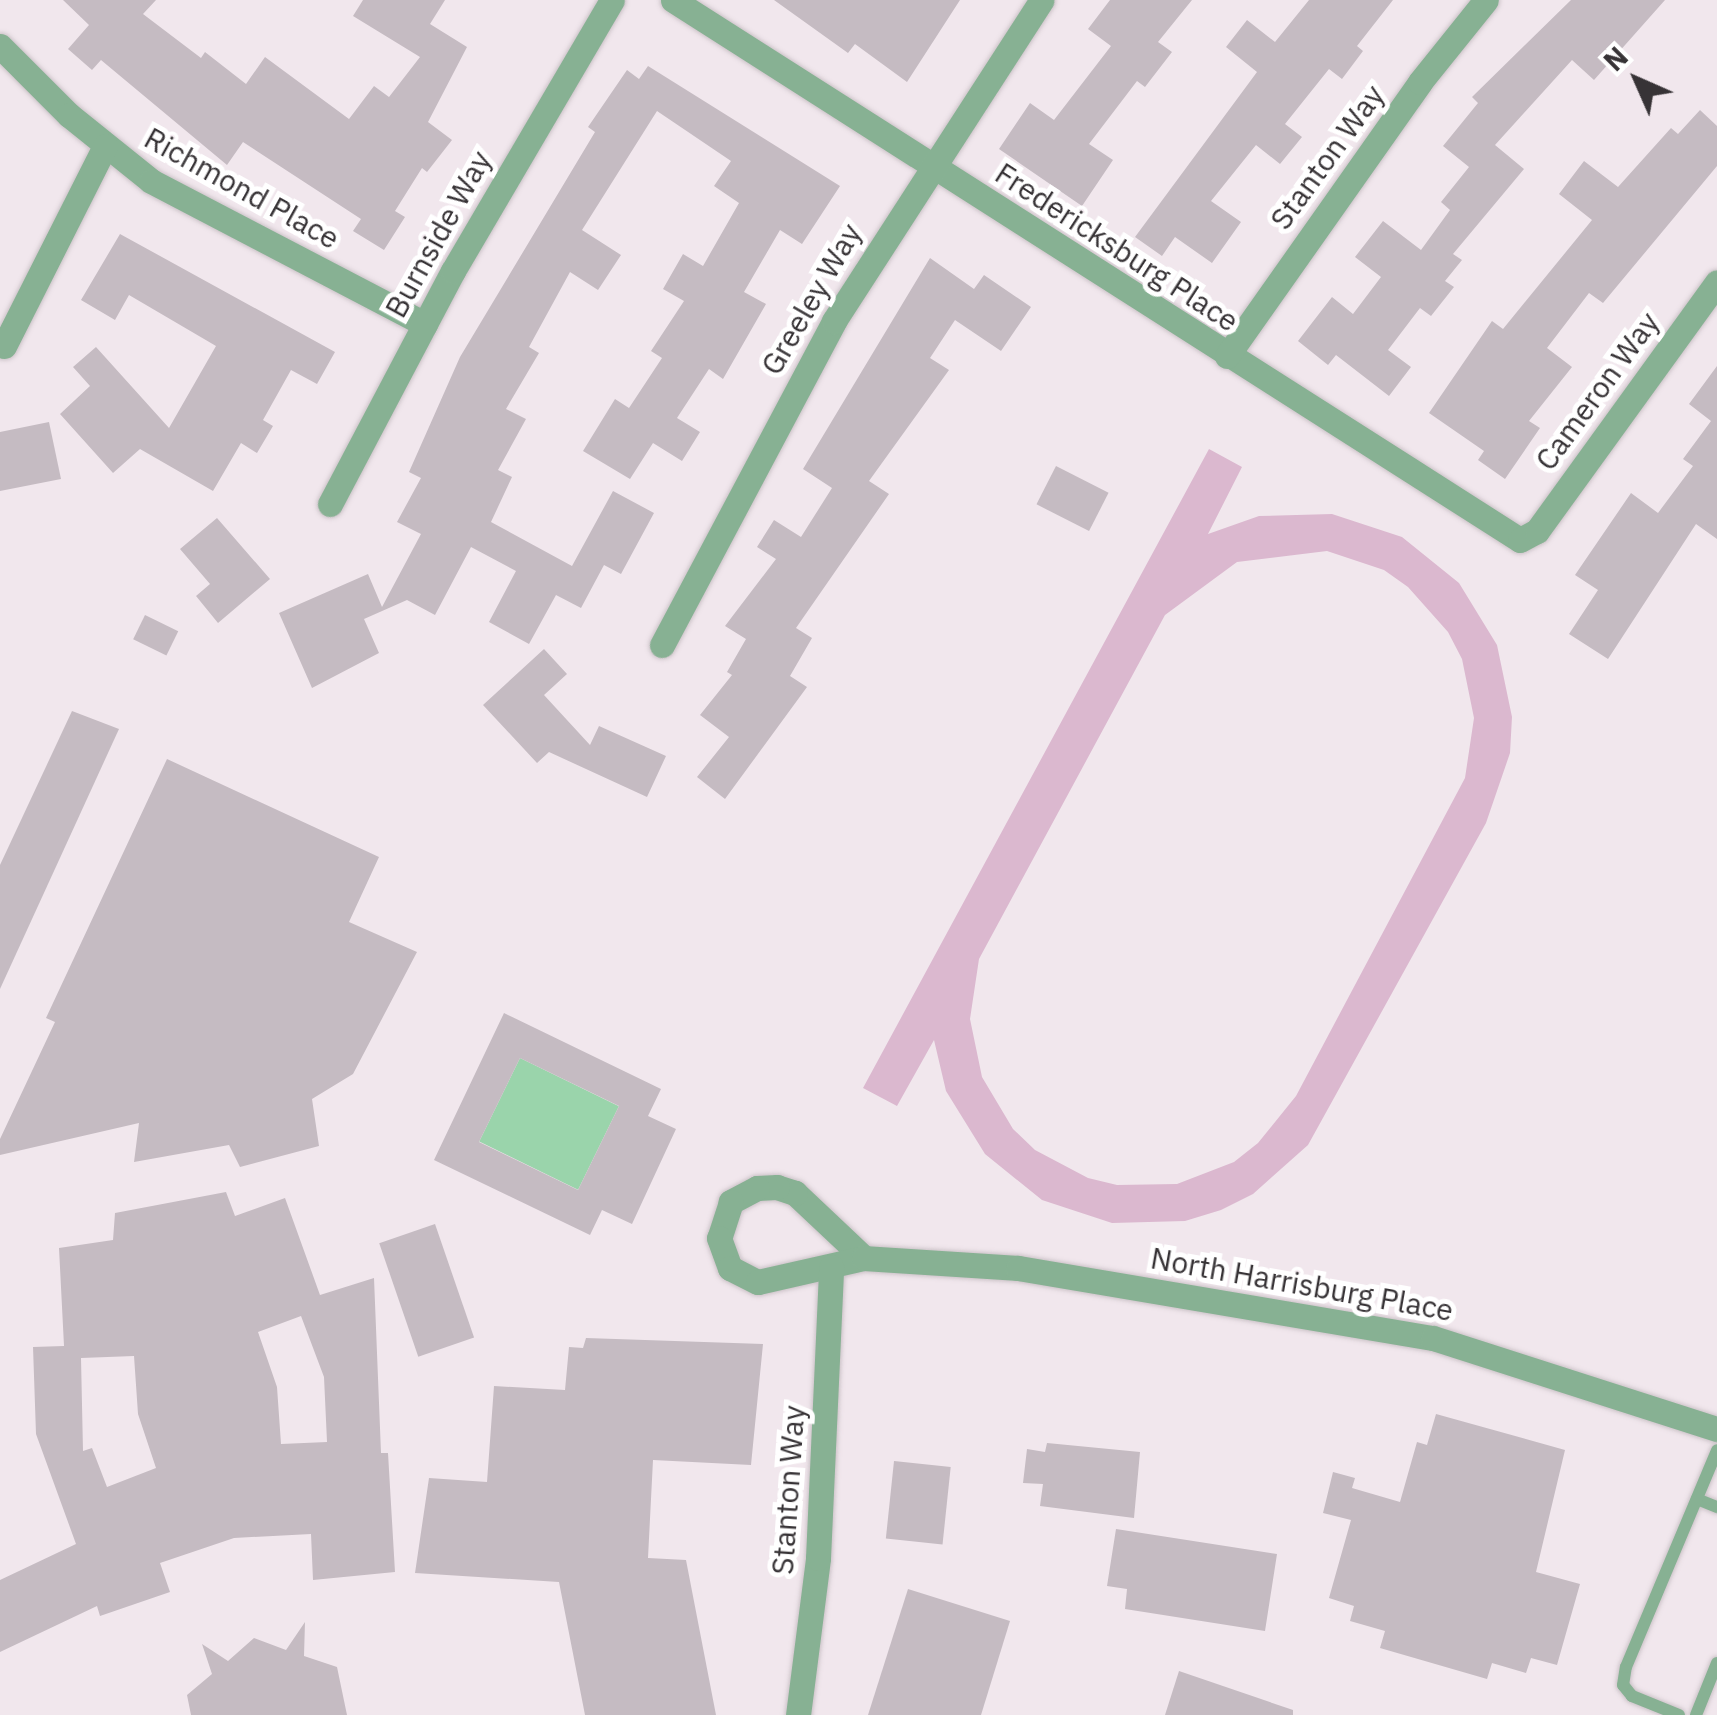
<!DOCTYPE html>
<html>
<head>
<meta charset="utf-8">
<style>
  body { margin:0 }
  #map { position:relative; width:1717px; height:1715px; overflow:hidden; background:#f1e7ed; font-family:"IBM Plex Sans",sans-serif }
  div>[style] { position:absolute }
  .green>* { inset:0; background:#dbb8cf }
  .water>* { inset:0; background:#9ad4ab; transform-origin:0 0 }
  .building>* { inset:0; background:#c5bbc2; transform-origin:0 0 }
  .roads { filter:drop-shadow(0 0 2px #ccc3c8) drop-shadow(0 0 2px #ccc3c8) }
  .lane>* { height:12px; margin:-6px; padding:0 6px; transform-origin:6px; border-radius:6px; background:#87b193 }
  .street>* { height:25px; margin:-12.5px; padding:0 12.5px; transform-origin:12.5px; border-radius:12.5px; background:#87b193 }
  span { translate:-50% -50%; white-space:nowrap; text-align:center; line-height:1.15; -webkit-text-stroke:10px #fff; paint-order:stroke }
  .street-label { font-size:30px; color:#373336 }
  .north { position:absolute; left:1587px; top:30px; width:100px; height:100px; -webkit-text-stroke:8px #fff; paint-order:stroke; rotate:315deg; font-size:28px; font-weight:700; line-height:40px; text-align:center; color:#373336 }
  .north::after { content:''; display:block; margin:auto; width:35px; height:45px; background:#373336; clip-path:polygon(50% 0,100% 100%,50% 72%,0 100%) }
</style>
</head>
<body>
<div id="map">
  <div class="green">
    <i style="clip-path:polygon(evenodd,1209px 449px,1242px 467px,1208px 534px,1259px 516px,1332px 514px,1402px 537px,1459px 583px,1497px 645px,1512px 717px,1510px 753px,1486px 823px,1308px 1145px,1253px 1194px,1221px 1210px,1185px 1221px,1112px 1223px,1042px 1200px,985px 1154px,946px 1091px,934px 1040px,897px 1106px,863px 1088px,1209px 449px,1327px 551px,1384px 570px,1408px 587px,1448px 632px,1462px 659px,1474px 718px,1465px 778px,1296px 1096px,1258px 1143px,1234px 1162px,1177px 1184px,1117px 1185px,1088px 1178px,1035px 1150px,1013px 1129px,982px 1077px,970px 1019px,979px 959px,1165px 615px,1237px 562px,1327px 551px)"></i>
  </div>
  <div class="water">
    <i style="left:520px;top:1058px;width:110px;height:93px;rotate:26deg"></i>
  </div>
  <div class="building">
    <i style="clip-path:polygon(63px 0,156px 0,143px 14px,201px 58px,205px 52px,246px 84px,265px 57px,349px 119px,374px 86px,389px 97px,420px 57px,353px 16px,363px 0,445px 0,430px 24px,467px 47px,428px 122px,452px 140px,427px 172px,422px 168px,395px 211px,405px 217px,384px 250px,353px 231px,361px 219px,243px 142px,227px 165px,101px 60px,92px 70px,68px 49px,89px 25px)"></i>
    <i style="clip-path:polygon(774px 0,960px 0,907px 82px,855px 44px,848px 53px)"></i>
    <i style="clip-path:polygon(1110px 0,1192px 0,1158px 42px,1172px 52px,1145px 87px,1137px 81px,1089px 144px,1113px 160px,1082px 206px,999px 149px,1030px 103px,1054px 120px,1111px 46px,1088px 29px)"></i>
    <i style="clip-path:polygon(1309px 0,1393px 0,1357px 46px,1363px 51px,1342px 79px,1329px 69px,1285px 124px,1302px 137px,1280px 164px,1256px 145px,1211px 201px,1241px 222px,1212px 263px,1175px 237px,1162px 256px,1135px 237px,1257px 72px,1226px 47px,1247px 20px,1275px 42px)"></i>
    <i style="clip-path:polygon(1571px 0,1665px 0,1594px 80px,1572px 60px,1495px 145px,1524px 169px,1453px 254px,1462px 260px,1445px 281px,1454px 287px,1431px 316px,1420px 308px,1388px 350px,1411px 367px,1389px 396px,1336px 355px,1328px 365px,1298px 341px,1332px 297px,1353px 314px,1381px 277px,1355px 257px,1383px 221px,1421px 250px,1450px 210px,1441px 202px,1469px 167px,1443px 146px,1478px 103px,1472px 97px)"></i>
    <i style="clip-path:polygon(648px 66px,840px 186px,802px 244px,780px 230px,744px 292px,766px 304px,723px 379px,709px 369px,677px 418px,700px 432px,682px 461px,653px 443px,630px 479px,583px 451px,615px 399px,629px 408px,662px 358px,651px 351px,684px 301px,663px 289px,683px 254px,703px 266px,739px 203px,714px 186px,731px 161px,657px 111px,582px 230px,621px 255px,598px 290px,570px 272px,529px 347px,539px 353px,506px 409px,526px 419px,498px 470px,512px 477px,491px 522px,572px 566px,613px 491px,654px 513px,621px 574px,604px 565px,581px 608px,556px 595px,529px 644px,489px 622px,516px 571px,471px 547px,435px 615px,407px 600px,364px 619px,379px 653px,312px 688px,279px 613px,368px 574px,382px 607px,421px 534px,397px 522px,421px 478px,409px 472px,460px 357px,595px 132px,588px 127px,627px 70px,639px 79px)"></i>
    <i style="clip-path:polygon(1700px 110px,1717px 126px,1717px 166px,1603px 303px,1589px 293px,1547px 348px,1572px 367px,1529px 421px,1540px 428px,1505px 479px,1478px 460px,1484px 451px,1429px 413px,1492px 321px,1503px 329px,1592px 220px,1559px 194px,1584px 161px,1618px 187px,1671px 128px,1678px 134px)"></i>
    <i style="clip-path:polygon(120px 234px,335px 352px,317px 384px,291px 370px,263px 420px,273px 426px,257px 453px,241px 443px,213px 491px,140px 449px,113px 473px,60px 414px,90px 386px,73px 367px,96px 347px,169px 428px,216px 346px,129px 295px,115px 320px,81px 300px)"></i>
    <i style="clip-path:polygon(930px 258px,974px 289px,984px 275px,1031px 307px,1001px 351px,955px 320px,930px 358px,949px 370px,869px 481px,889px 494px,796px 628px,812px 638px,790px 676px,807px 687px,725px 799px,697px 777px,729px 737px,700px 715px,732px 675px,727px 672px,746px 639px,725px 626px,776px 559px,757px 547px,774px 520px,801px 537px,832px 488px,803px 469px)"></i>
    <i style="clip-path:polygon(1717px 366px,1717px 539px,1696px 524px,1608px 659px,1569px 634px,1598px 590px,1575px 575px,1631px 493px,1658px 513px,1693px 466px,1683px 459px,1711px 421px,1689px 404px)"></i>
    <i style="clip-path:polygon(49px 422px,61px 479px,0 491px,0 432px)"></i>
    <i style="left:1056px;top:466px;width:59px;height:43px;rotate:27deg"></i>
    <i style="clip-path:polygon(217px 518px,270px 579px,218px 623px,196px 596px,210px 584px,180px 549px)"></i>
    <i style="left:145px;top:615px;width:37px;height:27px;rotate:26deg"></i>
    <i style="clip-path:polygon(544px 649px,567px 674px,544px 695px,590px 745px,599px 726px,666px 756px,647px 797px,549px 752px,537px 763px,483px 705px)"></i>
    <i style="clip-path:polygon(72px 711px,119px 729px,0 989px,0 865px)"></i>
    <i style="clip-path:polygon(167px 759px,379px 857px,349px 922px,417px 952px,353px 1074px,312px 1099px,319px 1146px,240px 1167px,229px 1145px,134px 1162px,139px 1123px,0 1155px,0 1139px,55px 1022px,46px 1018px)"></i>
    <i style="clip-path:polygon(evenodd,504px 1013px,661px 1089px,648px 1116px,676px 1129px,632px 1224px,602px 1210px,590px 1235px,434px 1160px,504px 1013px,520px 1058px,619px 1106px,578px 1190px,479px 1142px,520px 1058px)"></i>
    <i style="clip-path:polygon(evenodd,226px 1192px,235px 1216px,285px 1198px,320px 1295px,374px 1278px,381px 1453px,388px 1453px,395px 1572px,313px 1580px,311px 1534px,234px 1538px,160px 1563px,170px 1592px,100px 1616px,97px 1606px,0 1652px,0 1580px,76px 1544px,36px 1434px,33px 1347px,64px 1346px,59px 1248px,113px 1240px,115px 1213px,226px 1192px,301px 1316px,324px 1377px,327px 1442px,281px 1444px,277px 1387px,258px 1332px,301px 1316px,226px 1192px,134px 1356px,138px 1414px,156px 1468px,107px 1487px,92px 1448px,83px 1451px,81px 1358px,134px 1356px)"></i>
    <i style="left:435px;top:1224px;width:120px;height:59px;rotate:71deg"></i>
    <i style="clip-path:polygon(586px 1338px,763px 1344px,751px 1465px,653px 1460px,648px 1558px,686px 1560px,716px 1715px,585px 1715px,559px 1582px,415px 1573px,429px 1478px,487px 1482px,494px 1386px,565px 1390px,569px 1347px,583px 1348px)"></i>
    <i style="clip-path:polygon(1436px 1414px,1565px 1450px,1536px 1572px,1580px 1584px,1557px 1665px,1531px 1658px,1526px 1673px,1492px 1663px,1487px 1679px,1380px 1648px,1385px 1631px,1350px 1621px,1354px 1606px,1329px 1598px,1351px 1520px,1323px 1513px,1333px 1472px,1355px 1478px,1352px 1488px,1400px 1502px,1417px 1442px,1427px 1445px)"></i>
    <i style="clip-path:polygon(1047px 1443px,1140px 1452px,1134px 1518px,1040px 1506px,1043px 1484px,1023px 1483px,1027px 1449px,1045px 1452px)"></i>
    <i style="left:894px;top:1461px;width:57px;height:78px;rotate:6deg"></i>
    <i style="clip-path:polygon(1116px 1529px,1277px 1554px,1265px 1631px,1125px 1609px,1127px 1589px,1107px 1586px)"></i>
    <i style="clip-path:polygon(908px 1589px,1010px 1621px,981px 1715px,868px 1715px)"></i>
    <i style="clip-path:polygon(305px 1622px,304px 1656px,337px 1667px,347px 1715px,191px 1715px,187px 1695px,212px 1674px,202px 1644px,228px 1661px,254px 1638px,286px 1650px)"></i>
    <i style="clip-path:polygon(1179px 1671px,1293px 1710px,1293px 1715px,1165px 1715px)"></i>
  </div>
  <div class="roads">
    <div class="lane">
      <i style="left:1697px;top:1499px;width:22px;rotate:22deg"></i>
      <i style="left:1679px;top:1715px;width:51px;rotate:-158deg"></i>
      <i style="left:1632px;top:1696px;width:14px;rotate:-129deg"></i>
      <i style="left:1623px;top:1685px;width:18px;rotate:-81deg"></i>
      <i style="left:1626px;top:1667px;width:235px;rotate:-67.2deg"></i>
      <i style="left:1696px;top:1715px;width:56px;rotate:-68deg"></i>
    </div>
    <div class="street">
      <i style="left:673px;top:0;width:1004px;rotate:32.52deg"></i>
      <i style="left:1520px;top:540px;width:19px;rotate:-28deg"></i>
      <i style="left:1537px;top:531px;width:307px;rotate:-54.1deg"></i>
      <i style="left:0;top:46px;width:98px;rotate:45deg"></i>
      <i style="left:69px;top:115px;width:105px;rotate:38.8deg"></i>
      <i style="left:151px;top:181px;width:309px;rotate:27.6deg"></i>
      <i style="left:4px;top:346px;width:224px;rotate:-63.2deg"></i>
      <i style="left:1227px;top:356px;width:335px;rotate:-54.8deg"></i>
      <i style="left:1420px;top:82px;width:105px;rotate:-51.2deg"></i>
      <i style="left:330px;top:504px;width:263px;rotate:-62.2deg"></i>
      <i style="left:453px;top:271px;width:314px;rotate:-59.6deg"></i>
      <i style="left:662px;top:645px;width:367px;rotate:-62deg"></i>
      <i style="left:834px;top:321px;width:382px;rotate:-57.1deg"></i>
      <i style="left:864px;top:1258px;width:95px;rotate:-136.7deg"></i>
      <i style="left:795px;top:1193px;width:19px;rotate:-162deg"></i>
      <i style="left:777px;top:1187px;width:20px;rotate:177deg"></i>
      <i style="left:757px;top:1188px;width:30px;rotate:152deg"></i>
      <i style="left:731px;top:1202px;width:38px;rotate:108deg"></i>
      <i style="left:719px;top:1238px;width:32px;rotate:70deg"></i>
      <i style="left:730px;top:1268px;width:31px;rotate:27deg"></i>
      <i style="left:758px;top:1282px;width:109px;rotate:-12.8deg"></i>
      <i style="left:864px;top:1258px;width:154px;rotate:3.7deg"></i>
      <i style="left:1018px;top:1268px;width:421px;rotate:9.6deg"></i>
      <i style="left:1433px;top:1338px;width:298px;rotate:17.8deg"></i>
      <i style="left:798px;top:1715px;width:158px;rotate:-82.7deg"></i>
      <i style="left:818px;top:1558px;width:291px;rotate:-87.4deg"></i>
    </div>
  </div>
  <div class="street-label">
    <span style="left:1327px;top:157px;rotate:-54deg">Stanton Way</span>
    <span style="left:242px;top:188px;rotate:29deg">Richmond Place</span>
    <span style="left:438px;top:234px;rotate:-61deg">Burnside Way</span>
    <span style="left:1117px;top:247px;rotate:33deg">Fredericksburg Place</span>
    <span style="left:811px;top:299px;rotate:-60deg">Greeley Way</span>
    <span style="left:1597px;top:391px;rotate:-54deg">Cameron Way</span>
    <span style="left:1302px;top:1284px;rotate:10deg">North Harrisburg Place</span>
    <span style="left:788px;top:1490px;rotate:-86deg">Stanton Way</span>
  </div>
  <div class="north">N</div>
</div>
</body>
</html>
